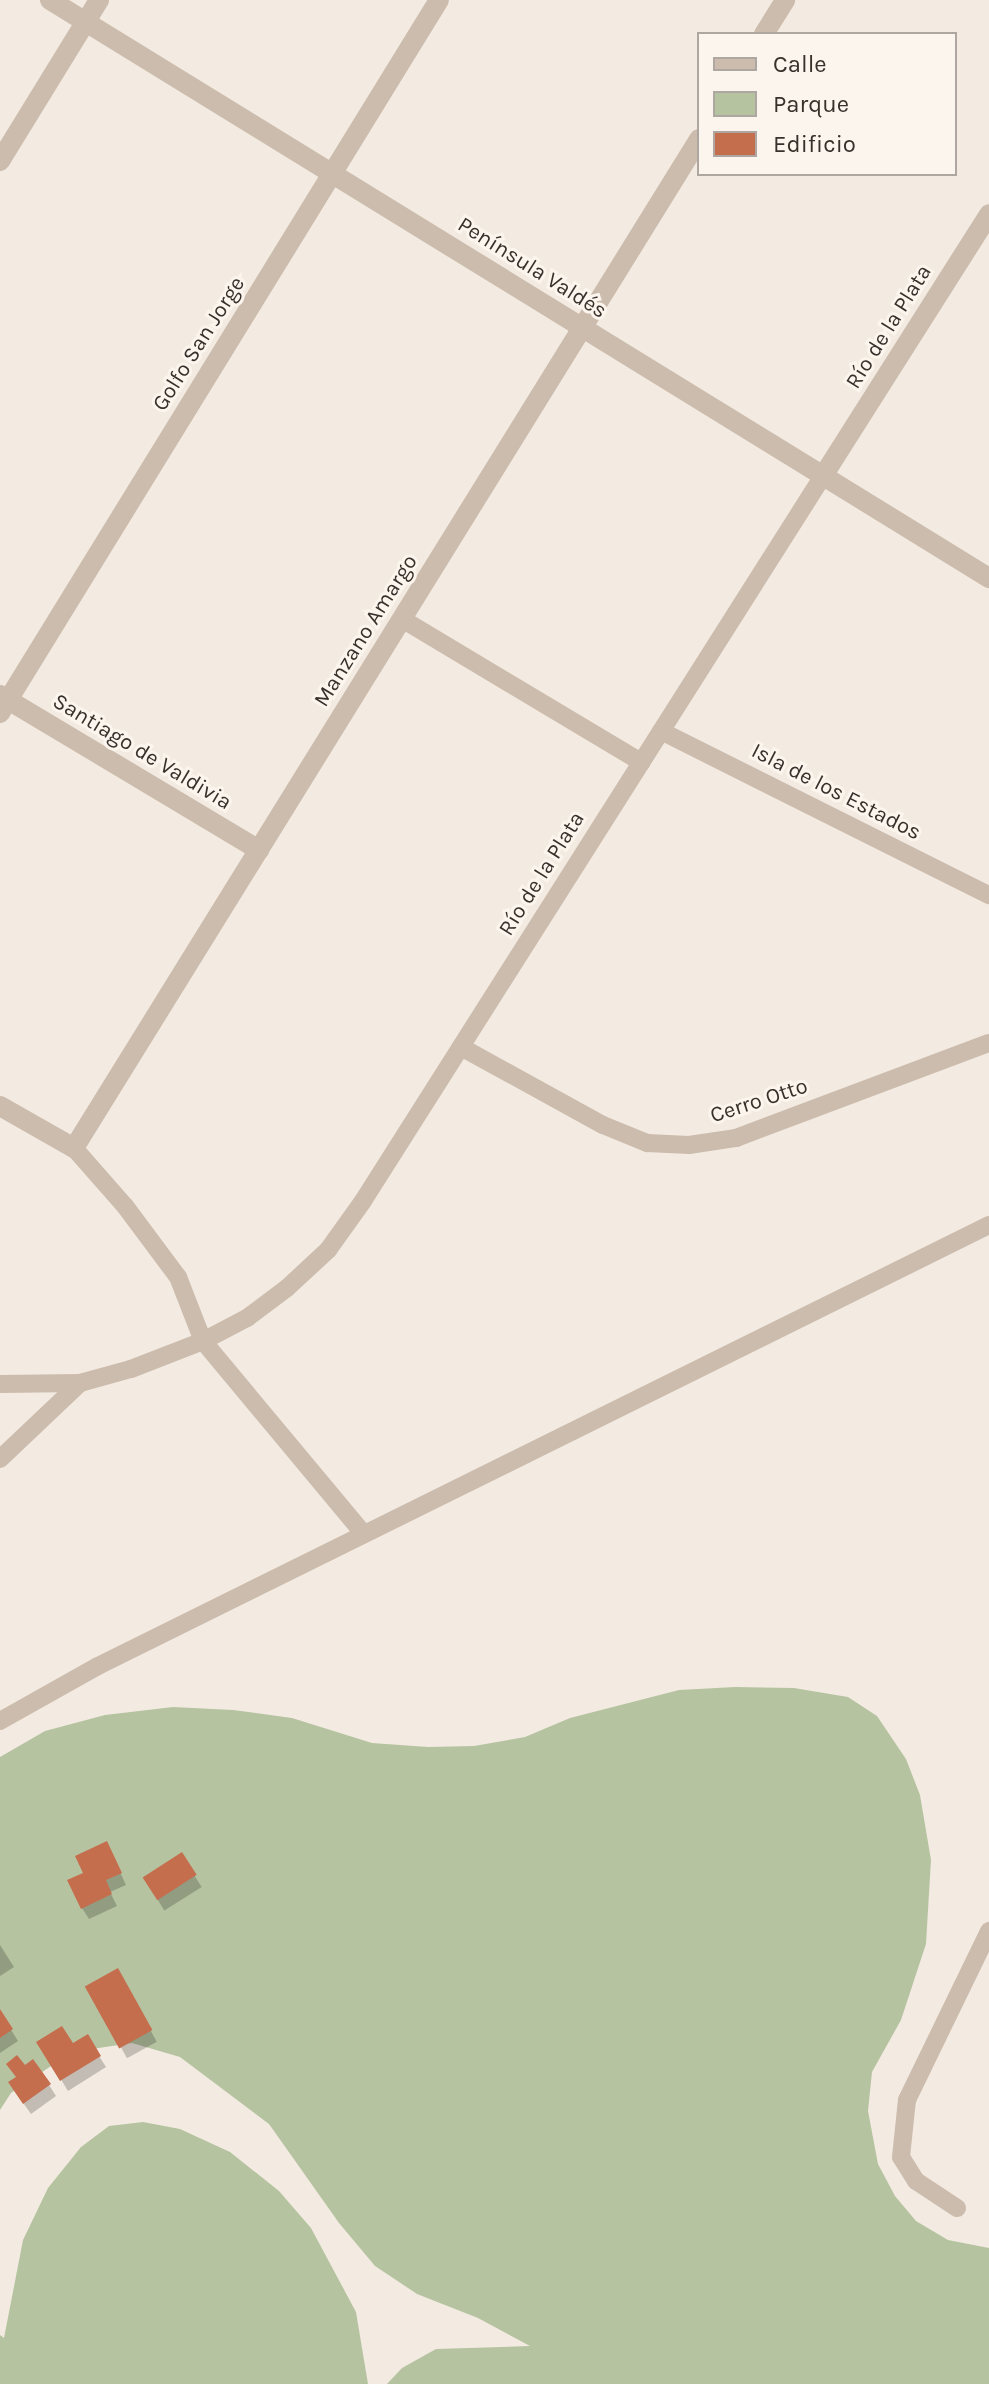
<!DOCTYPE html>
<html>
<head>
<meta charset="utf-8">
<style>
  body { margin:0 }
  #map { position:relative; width:989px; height:2384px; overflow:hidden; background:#f3ebe1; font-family:Karla,sans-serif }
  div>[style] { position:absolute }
  .green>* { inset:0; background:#b6c3a1 }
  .shadow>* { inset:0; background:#0003; transform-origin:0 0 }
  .building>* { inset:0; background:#c56e4e; transform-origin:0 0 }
  .service>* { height:18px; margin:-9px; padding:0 9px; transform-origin:9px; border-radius:9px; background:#ccbcad }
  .minor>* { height:20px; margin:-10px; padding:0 10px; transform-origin:10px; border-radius:10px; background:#ccbcad }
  span { translate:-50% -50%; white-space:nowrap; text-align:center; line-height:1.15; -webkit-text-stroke:6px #fbf5ee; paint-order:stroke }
  .street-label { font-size:22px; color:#3a302b }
  .legend { position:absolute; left:697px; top:32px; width:260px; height:144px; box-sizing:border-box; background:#fbf5ee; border:2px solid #aea6a0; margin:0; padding:10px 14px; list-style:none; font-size:24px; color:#3a302b }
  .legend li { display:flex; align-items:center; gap:16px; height:40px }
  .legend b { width:40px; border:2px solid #aea6a0 }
</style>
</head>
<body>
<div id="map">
  <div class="green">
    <i style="clip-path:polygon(735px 1687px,794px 1688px,848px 1697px,877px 1716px,906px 1759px,920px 1795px,931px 1860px,926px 1944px,901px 2020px,872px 2072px,868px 2111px,878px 2164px,895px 2196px,916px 2221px,948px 2240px,989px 2248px,989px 2384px,387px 2384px,402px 2368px,436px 2349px,530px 2346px,478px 2318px,417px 2294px,375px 2266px,339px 2223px,269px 2124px,180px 2057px,132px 2043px,72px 2052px,11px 2093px,0 2110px,0 1757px,45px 1731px,105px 1715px,173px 1707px,233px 1710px,292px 1718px,372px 1743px,428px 1747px,474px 1746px,525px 1737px,570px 1718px,679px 1690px)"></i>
    <i style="clip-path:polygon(143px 2122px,180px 2129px,230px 2152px,279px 2191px,311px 2228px,356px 2312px,368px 2384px,0 2384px,0 2335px,4px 2338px,23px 2240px,48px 2188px,81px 2147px,109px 2126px)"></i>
  </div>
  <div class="shadow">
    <i style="left:181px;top:1854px;width:39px;height:44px;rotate:58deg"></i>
    <i style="clip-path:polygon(112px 1855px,126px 1885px,110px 1892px,117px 1906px,89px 1919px,82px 1908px)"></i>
    <i style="clip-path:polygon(0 1945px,14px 1967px,0 1976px)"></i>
    <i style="left:117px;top:1970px;width:82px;height:34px;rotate:61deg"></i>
    <i style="clip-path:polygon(0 2012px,18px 2041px,0 2053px)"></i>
    <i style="clip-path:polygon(87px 2037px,106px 2067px,68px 2091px,39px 2043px,73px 2046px)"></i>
    <i style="clip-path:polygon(25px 2068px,49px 2085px,56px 2096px,31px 2114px,17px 2094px,17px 2079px)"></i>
  </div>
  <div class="building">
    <i style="clip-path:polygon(107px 1841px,122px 1873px,106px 1880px,112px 1894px,81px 1909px,67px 1880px,83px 1873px,75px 1856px)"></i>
    <i style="left:182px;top:1852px;width:27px;height:47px;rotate:57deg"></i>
    <i style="left:118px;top:1968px;width:71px;height:38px;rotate:61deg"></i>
    <i style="clip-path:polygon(0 2009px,13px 2029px,0 2038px)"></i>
    <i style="clip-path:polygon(62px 2026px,73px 2043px,88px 2034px,101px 2056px,60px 2081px,36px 2042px)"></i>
    <i style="clip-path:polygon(17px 2055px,25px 2065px,33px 2059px,51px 2084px,23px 2104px,8px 2082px,16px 2077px,6px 2064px)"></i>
  </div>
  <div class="service">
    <i style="left:402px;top:619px;width:279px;rotate:30.9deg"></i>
    <i style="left:661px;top:731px;width:367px;rotate:26.6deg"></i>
    <i style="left:461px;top:1047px;width:162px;rotate:28.8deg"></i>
    <i style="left:603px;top:1125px;width:48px;rotate:22.2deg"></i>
    <i style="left:647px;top:1143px;width:42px;rotate:2.7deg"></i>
    <i style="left:689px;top:1145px;width:48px;rotate:-8.5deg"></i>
    <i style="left:736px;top:1138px;width:270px;rotate:-20.6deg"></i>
    <i style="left:74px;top:1148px;width:77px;rotate:48.7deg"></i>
    <i style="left:125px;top:1206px;width:89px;rotate:53.3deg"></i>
    <i style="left:178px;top:1277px;width:69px;rotate:68.7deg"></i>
    <i style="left:203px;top:1341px;width:251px;rotate:50.2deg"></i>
    <i style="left:0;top:1384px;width:80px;rotate:-0.7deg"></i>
    <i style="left:80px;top:1383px;width:53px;rotate:-15.4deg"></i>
    <i style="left:131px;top:1369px;width:77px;rotate:-21.3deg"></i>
    <i style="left:203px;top:1341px;width:50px;rotate:-27.6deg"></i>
    <i style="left:247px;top:1318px;width:50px;rotate:-36.9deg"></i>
    <i style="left:287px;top:1288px;width:56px;rotate:-42.8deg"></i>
    <i style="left:328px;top:1250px;width:60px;rotate:-54.5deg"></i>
    <i style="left:363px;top:1201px;width:859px;rotate:-57.61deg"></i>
    <i style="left:0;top:1459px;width:110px;rotate:-43.5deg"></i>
    <i style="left:0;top:1721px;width:112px;rotate:-29.3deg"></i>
    <i style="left:98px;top:1666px;width:994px;rotate:-26.33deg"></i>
    <i style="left:957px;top:2208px;width:49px;rotate:-146.6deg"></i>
    <i style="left:916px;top:2181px;width:28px;rotate:-122deg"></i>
    <i style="left:901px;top:2157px;width:57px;rotate:-84deg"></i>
    <i style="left:907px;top:2100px;width:188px;rotate:-64.1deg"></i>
  </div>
  <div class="minor">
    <i style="left:50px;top:0;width:1103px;rotate:31.61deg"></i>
    <i style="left:764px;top:34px;width:40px;rotate:-58deg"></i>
    <i style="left:0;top:161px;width:189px;rotate:-58.4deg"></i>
    <i style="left:823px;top:476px;width:310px;rotate:-57.6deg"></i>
    <i style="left:0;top:695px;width:302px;rotate:30.9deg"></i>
    <i style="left:0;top:713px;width:837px;rotate:-58.38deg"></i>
    <i style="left:0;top:1106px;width:85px;rotate:29.6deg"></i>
    <i style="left:74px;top:1148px;width:1187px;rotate:-58.22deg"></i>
  </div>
  <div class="street-label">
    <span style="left:532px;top:268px;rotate:32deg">Península Valdés</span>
    <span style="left:889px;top:327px;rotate:-58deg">Río de la Plata</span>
    <span style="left:199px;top:344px;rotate:-58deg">Golfo San Jorge</span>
    <span style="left:366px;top:631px;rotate:-58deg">Manzano Amargo</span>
    <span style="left:142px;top:752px;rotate:31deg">Santiago de Valdivia</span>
    <span style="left:836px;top:792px;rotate:27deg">Isla de los Estados</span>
    <span style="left:542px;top:874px;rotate:-58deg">Río de la Plata</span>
    <span style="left:759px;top:1101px;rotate:-18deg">Cerro Otto</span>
  </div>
  <ul class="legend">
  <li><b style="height:10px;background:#ccbcad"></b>Calle</li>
  <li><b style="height:22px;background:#b6c3a1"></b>Parque</li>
  <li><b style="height:22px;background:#c56e4e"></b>Edificio</li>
  </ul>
</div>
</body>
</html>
